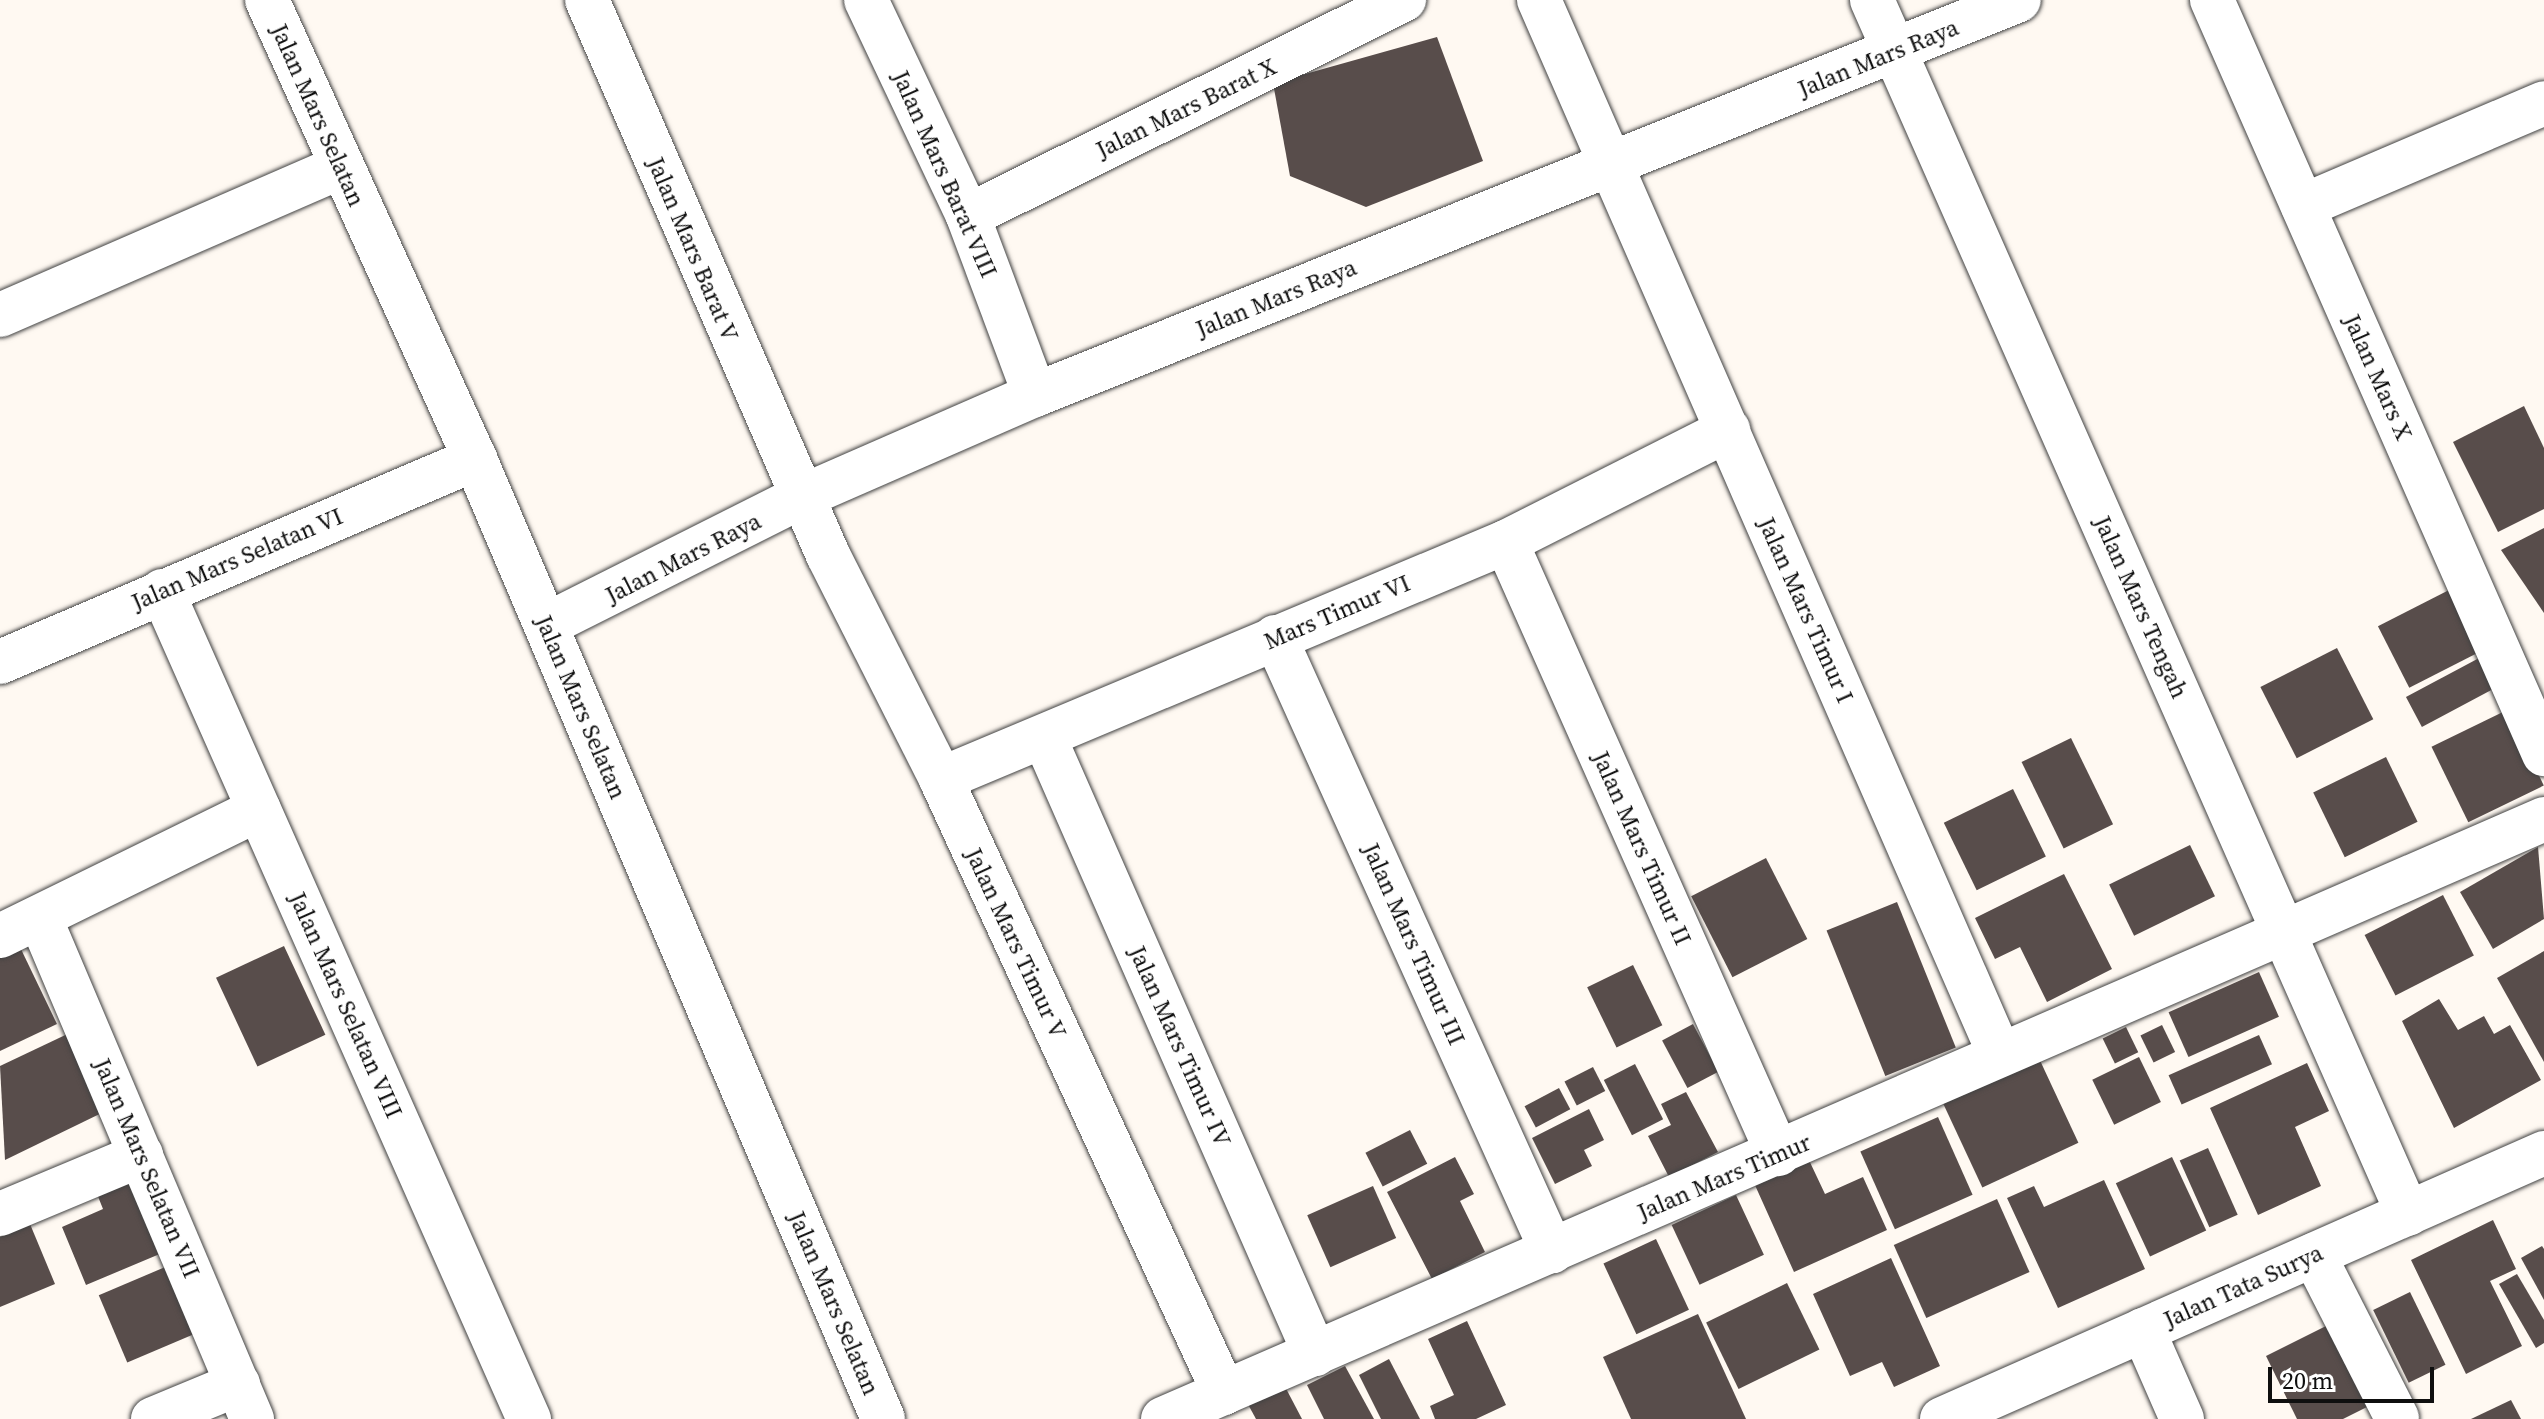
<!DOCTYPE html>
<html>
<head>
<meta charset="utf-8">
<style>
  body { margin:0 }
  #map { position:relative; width:2544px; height:1419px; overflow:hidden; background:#fff9f2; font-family:"Source Serif 4",serif }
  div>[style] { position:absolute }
  .building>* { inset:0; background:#584d4b; transform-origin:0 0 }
  .roads { filter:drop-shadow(0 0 2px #424242) drop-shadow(0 0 2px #424242) }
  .minor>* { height:44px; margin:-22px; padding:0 22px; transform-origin:22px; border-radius:22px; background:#fff }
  span { translate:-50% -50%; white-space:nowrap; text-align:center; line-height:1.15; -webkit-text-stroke:8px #fff; paint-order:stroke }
  .street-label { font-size:24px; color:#0f0f0f }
  .scale { position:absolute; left:2268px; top:1367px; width:166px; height:36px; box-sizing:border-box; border:4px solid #0f0f0f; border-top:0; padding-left:10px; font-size:24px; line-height:28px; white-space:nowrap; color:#0f0f0f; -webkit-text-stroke:6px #fff; paint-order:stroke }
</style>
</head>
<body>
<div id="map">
  <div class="building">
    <i style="clip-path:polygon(1437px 37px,1483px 161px,1366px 207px,1290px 176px,1273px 83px)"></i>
    <i style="clip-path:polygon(2524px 406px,2544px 448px,2544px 509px,2498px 532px,2453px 442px)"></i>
    <i style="clip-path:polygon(2544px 528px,2544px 613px,2501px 550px)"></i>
    <i style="left:2451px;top:589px;width:69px;height:82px;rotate:63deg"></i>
    <i style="left:2337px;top:648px;width:80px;height:86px;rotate:63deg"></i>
    <i style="left:2481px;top:657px;width:34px;height:85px;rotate:62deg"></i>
    <i style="left:2507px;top:710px;width:84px;height:84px;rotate:64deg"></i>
    <i style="left:2071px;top:738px;width:96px;height:55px;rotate:64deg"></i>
    <i style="left:2386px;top:757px;width:72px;height:81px;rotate:64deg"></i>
    <i style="left:2013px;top:789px;width:75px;height:77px;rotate:64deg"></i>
    <i style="left:2190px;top:845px;width:57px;height:90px;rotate:64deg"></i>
    <i style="clip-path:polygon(2538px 847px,2544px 919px,2493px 949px,2460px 892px)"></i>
    <i style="left:1766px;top:858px;width:91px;height:84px;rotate:63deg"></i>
    <i style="clip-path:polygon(2064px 874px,2112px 969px,2047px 1002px,2020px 947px,1995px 959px,1975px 918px)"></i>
    <i style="left:2443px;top:895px;width:68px;height:88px;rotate:63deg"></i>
    <i style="left:1897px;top:902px;width:157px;height:76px;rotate:68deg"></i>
    <i style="clip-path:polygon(19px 945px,57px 1024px,0 1051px,0 954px)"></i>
    <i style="left:284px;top:946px;width:98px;height:75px;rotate:65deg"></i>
    <i style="clip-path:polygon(2544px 951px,2544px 1062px,2497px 978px)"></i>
    <i style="left:1633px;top:965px;width:67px;height:51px;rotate:64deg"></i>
    <i style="left:2259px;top:972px;width:49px;height:99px;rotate:66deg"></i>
    <i style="clip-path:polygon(2439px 999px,2458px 1030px,2484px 1016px,2494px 1034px,2510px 1025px,2541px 1080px,2454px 1128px,2402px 1021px)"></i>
    <i style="left:1693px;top:1024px;width:54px;height:35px;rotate:62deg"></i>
    <i style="left:2162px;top:1025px;width:30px;height:24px;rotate:64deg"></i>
    <i style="left:2126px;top:1027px;width:28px;height:26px;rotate:64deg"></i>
    <i style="clip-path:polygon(78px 1029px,114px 1107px,5px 1160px,0 1066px)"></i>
    <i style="left:2259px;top:1035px;width:32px;height:99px;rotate:66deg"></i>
    <i style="left:2037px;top:1054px;width:98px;height:106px;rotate:65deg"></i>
    <i style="left:2139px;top:1057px;width:50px;height:52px;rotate:64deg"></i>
    <i style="clip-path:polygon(2307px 1063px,2329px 1111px,2295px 1127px,2321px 1186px,2258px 1215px,2210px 1108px)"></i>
    <i style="left:1635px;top:1064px;width:62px;height:35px;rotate:63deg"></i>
    <i style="left:1593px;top:1067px;width:27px;height:32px;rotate:63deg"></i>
    <i style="left:1559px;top:1088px;width:24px;height:39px;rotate:62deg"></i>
    <i style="clip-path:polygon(1686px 1092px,1718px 1152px,1669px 1177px,1648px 1136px,1671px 1125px,1661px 1104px)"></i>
    <i style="clip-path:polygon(1589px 1109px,1604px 1140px,1584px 1150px,1592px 1166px,1555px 1184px,1532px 1138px)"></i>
    <i style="left:1938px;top:1117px;width:85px;height:85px;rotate:66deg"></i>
    <i style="left:1410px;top:1130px;width:38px;height:50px;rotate:63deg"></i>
    <i style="left:2208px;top:1148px;width:73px;height:31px;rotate:66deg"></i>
    <i style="clip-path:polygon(1455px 1157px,1474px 1194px,1460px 1201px,1485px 1252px,1432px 1279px,1387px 1192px)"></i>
    <i style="left:2172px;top:1157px;width:81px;height:62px;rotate:65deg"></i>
    <i style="clip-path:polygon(1808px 1158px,1825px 1194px,1863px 1177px,1887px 1230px,1794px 1272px,1754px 1183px)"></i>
    <i style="clip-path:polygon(141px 1170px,174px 1248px,86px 1285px,62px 1227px,103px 1209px,95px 1189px)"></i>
    <i style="clip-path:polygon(2104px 1180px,2145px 1269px,2058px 1308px,2007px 1198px,2034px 1186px,2044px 1207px)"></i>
    <i style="left:1373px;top:1186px;width:57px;height:72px;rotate:66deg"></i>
    <i style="left:1736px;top:1195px;width:66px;height:71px;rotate:65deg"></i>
    <i style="left:1997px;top:1199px;width:80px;height:113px;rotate:66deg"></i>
    <i style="clip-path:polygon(2493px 1220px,2516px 1269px,2490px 1281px,2522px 1346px,2466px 1374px,2411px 1260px)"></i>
    <i style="clip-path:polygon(30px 1224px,55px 1284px,0 1307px,0 1237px)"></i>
    <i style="left:1656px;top:1239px;width:78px;height:58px;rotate:65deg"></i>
    <i style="clip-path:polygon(2542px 1246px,2544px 1249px,2544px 1300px,2521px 1258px)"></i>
    <i style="clip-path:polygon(1891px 1258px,1940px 1366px,1894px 1387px,1882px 1362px,1850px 1376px,1813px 1294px)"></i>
    <i style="left:177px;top:1262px;width:73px;height:85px;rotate:67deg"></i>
    <i style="clip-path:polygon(2517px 1274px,2544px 1320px,2544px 1343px,2536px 1348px,2499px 1284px)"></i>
    <i style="left:1787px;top:1283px;width:74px;height:90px;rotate:64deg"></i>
    <i style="left:2410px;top:1292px;width:81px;height:41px;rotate:64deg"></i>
    <i style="clip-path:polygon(1698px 1314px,1746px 1419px,1631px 1419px,1603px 1357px)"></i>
    <i style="clip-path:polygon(1467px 1321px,1506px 1405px,1476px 1419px,1435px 1419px,1430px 1406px,1454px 1395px,1428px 1339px)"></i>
    <i style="clip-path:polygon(2332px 1323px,2371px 1405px,2343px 1419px,2297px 1419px,2266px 1356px)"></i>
    <i style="clip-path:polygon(1389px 1359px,1420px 1419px,1381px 1419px,1359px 1375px)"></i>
    <i style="clip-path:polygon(1345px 1366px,1374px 1419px,1324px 1419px,1307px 1385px)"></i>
    <i style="clip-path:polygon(1281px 1379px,1302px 1419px,1256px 1419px,1244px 1397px)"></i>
    <i style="clip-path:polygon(2511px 1400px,2521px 1419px,2471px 1419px)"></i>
  </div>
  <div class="roads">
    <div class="minor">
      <i style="left:267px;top:0;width:504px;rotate:65.62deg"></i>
      <i style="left:475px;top:459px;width:1043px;rotate:66.97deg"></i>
      <i style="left:587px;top:0;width:605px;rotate:66.53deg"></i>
      <i style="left:828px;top:555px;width:251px;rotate:63.2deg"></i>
      <i style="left:941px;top:779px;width:676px;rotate:65.25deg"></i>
      <i style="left:866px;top:0;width:239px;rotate:64.7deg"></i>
      <i style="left:968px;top:216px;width:191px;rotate:69.5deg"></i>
      <i style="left:1539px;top:0;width:1151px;rotate:66.4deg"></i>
      <i style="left:1872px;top:0;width:1327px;rotate:66.18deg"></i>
      <i style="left:2212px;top:0;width:824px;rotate:66.24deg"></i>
      <i style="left:2303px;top:206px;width:262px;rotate:-23.1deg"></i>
      <i style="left:968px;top:216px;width:487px;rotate:-26.4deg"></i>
      <i style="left:0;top:315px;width:371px;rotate:-23.5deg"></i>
      <i style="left:1506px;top:542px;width:670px;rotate:66.04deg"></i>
      <i style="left:162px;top:591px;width:906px;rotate:66.1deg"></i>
      <i style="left:546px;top:625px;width:285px;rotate:-26.7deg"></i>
      <i style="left:801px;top:497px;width:255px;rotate:-23.6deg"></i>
      <i style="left:1035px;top:395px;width:1060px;rotate:-21.87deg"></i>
      <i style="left:1275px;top:637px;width:674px;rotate:65.72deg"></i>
      <i style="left:0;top:662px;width:517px;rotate:-23.14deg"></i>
      <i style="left:1045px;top:739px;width:672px;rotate:66.3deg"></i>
      <i style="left:941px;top:779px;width:613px;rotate:-22.76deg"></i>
      <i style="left:1506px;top:542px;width:249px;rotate:-26.8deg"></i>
      <i style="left:40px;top:918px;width:544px;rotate:67.06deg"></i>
      <i style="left:0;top:936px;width:288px;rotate:-26.1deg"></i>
      <i style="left:0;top:1214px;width:153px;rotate:-22.7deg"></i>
      <i style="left:2314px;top:1255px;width:183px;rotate:63deg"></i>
      <i style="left:2143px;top:1330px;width:97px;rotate:66.3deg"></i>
      <i style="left:153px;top:1419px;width:92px;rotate:-22.4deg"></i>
      <i style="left:1163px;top:1419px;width:1506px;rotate:-23.48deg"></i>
      <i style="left:1942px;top:1419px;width:658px;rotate:-23.84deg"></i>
    </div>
  </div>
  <div class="street-label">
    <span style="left:1878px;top:58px;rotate:-22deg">Jalan Mars Raya</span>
    <span style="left:1186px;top:108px;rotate:-26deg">Jalan Mars Barat X</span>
    <span style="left:318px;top:115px;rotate:66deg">Jalan Mars Selatan</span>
    <span style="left:945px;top:174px;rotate:66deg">Jalan Mars Barat VIII</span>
    <span style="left:693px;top:249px;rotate:67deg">Jalan Mars Barat V</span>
    <span style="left:1276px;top:298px;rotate:-22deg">Jalan Mars Raya</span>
    <span style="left:2378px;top:377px;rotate:66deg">Jalan Mars X</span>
    <span style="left:683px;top:558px;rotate:-27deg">Jalan Mars Raya</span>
    <span style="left:237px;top:559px;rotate:-23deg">Jalan Mars Selatan VI</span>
    <span style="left:2141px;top:607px;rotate:66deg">Jalan Mars Tengah</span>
    <span style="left:1806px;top:610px;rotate:66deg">Jalan Mars Timur I</span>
    <span style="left:1337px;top:612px;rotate:-23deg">Mars Timur VI</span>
    <span style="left:581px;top:707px;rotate:67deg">Jalan Mars Selatan</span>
    <span style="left:1642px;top:848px;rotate:66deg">Jalan Mars Timur II</span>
    <span style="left:1016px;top:943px;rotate:65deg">Jalan Mars Timur V</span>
    <span style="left:1414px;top:944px;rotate:66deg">Jalan Mars Timur III</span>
    <span style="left:346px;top:1005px;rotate:66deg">Jalan Mars Selatan VIII</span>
    <span style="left:1180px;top:1046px;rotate:66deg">Jalan Mars Timur IV</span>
    <span style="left:147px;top:1168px;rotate:67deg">Jalan Mars Selatan VII</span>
    <span style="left:1724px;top:1177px;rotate:-23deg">Jalan Mars Timur</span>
    <span style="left:2243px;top:1286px;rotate:-24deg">Jalan Tata Surya</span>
    <span style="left:834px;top:1303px;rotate:67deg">Jalan Mars Selatan</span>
  </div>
  <div class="scale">20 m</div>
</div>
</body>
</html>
